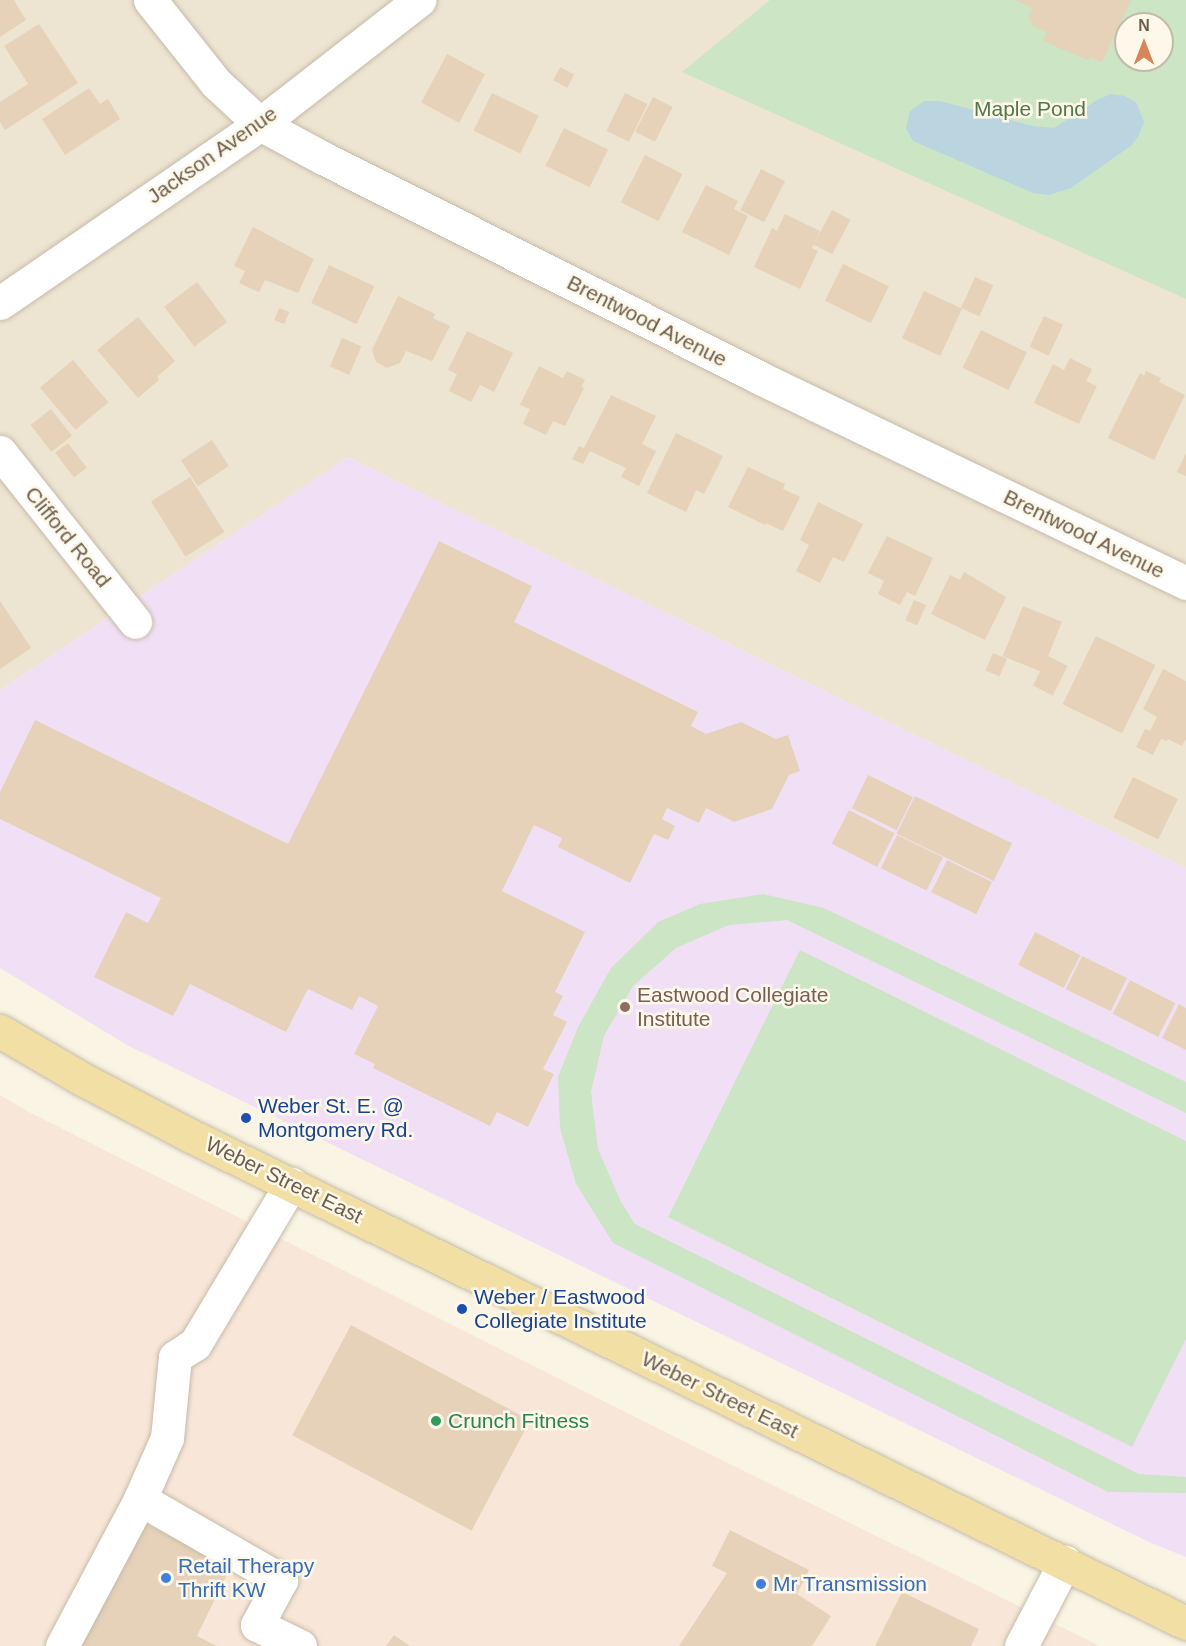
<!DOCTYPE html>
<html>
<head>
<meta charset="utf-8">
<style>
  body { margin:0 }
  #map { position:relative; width:1186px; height:1646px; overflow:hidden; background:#f9f4e3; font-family:Helvetica,sans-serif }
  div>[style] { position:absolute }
  .residential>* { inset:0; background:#ede4d1 }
  .commercial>* { inset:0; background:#f8e7d8 }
  .education>* { inset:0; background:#f1e0f5 }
  .green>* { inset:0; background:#cce5c4 }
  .water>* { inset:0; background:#bad5e0 }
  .building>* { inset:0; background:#e6d2b9; transform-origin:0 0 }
  .roads { filter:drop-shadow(0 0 2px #c6bba9) drop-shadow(0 0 2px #c6bba9) }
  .minor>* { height:33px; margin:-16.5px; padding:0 16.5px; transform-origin:16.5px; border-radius:16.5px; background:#fff }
  .major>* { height:33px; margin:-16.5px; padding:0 16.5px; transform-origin:16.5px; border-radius:16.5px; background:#f1dfa3 }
  .dots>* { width:16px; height:16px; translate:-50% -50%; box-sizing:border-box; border:3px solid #fdf8e9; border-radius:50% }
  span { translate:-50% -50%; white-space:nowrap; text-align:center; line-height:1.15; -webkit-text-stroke:5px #fdf8e9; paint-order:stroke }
  .park-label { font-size:21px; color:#507949 }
  .street-label { font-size:21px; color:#6e5d4c }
  .education-label { font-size:21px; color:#785e54 }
  .left { translate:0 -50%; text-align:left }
  .transit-label { font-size:21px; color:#164399 }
  .leisure-label { font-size:21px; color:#27864d }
  .shop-label { font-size:21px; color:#366cbe }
  .north { position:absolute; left:1114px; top:12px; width:60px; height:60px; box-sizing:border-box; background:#fdf8e9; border:2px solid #c4baaa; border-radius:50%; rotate:0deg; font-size:16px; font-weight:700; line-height:24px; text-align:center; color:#6e5d4c }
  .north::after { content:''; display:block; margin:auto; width:21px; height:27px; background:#d68656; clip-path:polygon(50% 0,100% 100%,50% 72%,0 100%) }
</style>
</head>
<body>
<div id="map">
  <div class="residential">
    <i style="clip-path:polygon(evenodd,0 0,1186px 0,1186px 868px,348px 457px,0 690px,0 0,1126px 24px,1162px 24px,1162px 60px,1126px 60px,1126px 24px)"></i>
  </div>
  <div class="commercial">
    <i style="clip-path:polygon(0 1095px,29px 1112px,661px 1430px,1100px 1646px,0 1646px)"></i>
  </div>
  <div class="education">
    <i style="clip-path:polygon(348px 457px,1186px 868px,1186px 1557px,1151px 1543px,127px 1045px,0 968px,0 690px)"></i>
  </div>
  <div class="green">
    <i style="clip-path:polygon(evenodd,770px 0,1186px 0,1186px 299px,682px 72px,770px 0,1126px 24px,1162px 24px,1162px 60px,1126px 60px,1126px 24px)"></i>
    <i style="clip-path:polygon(763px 894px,824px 908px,1186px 1082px,1186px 1113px,787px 920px,729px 925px,676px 948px,633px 986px,604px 1036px,591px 1092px,598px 1149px,621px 1202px,635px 1224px,1139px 1474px,1186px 1477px,1186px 1493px,1108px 1492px,613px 1243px,576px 1184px,560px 1128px,558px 1077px,578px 1027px,611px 968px,658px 922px,700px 904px)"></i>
    <i style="clip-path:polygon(800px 950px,1186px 1141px,1186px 1339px,1132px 1447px,668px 1217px)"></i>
  </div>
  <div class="water">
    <i style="clip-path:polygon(1111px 94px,1125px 96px,1136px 102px,1144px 122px,1138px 137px,1132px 145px,1071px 188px,1049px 195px,1033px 193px,913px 141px,906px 128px,910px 111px,924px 101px,940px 101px,1033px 126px,1054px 128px,1097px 100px)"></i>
  </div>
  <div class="building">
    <i style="clip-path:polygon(0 0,14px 0,26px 20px,0 37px)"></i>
    <i style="clip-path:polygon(1015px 0,1131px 0,1102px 62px,1090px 57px,1088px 60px,1043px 41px,1047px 32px,1033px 26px,1029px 16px,1032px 8px)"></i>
    <i style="clip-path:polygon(39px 24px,78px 83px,5px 130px,0 122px,0 102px,28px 84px,4px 46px)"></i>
    <i style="left:447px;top:54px;width:43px;height:55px;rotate:28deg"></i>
    <i style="left:560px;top:67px;width:16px;height:15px;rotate:27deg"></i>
    <i style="clip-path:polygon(89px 88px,100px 104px,108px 99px,120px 119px,65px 155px,42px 119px)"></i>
    <i style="left:492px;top:93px;width:52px;height:42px;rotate:26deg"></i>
    <i style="left:625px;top:93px;width:25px;height:42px;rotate:26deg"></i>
    <i style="left:653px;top:97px;width:22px;height:39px;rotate:27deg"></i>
    <i style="left:564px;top:128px;width:49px;height:42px;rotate:26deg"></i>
    <i style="left:645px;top:155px;width:42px;height:53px;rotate:27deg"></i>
    <i style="left:761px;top:169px;width:27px;height:46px;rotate:27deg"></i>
    <i style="clip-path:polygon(706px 185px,738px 201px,734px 209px,748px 216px,729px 255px,682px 232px)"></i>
    <i style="left:832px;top:210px;width:21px;height:39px;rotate:28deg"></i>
    <i style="clip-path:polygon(785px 214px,820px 231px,812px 248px,818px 251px,800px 289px,754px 267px,772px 228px,777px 231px)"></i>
    <i style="clip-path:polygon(253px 227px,314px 259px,298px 293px,265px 280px,259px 292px,239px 283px,245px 271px,234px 266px)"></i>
    <i style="left:843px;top:264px;width:51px;height:41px;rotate:26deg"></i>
    <i style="left:329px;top:265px;width:50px;height:42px;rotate:25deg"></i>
    <i style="left:975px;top:277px;width:20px;height:34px;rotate:24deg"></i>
    <i style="left:197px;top:282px;width:50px;height:41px;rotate:53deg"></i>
    <i style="left:924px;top:291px;width:42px;height:52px;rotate:25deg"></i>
    <i style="clip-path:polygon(398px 296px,435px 314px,433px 318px,450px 326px,432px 361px,406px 351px,400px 363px,387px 368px,376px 362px,372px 350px)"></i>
    <i style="left:279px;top:308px;width:11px;height:13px;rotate:22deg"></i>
    <i style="left:1044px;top:316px;width:21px;height:34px;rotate:25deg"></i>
    <i style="clip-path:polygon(138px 317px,175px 361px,157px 377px,159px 380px,138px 398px,97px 350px)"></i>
    <i style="left:981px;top:330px;width:51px;height:42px;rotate:26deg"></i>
    <i style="clip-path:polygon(467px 331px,513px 353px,494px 392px,480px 385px,471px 402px,449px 391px,457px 374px,448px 370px)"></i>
    <i style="left:342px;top:338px;width:21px;height:31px;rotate:23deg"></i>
    <i style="clip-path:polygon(1070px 358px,1092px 369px,1086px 381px,1097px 386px,1079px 424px,1034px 403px,1053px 364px,1064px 370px)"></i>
    <i style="left:73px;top:360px;width:55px;height:43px;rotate:50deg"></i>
    <i style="clip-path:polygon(539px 366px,563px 378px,567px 371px,585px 380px,581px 387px,584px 388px,565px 426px,553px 421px,546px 435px,523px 424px,530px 409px,520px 405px)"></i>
    <i style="clip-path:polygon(1146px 371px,1161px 378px,1159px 382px,1185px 395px,1154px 460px,1108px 438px,1140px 373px,1144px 376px)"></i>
    <i style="clip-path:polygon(611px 395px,656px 416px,642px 444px,656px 451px,639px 486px,621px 477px,626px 468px,590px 451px,583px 464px,572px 459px,579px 446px,584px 448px)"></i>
    <i style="left:51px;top:409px;width:34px;height:26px;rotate:52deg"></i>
    <i style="clip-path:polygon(676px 433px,723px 456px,704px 494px,696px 490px,686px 512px,647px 493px)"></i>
    <i style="left:212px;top:440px;width:31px;height:37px;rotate:57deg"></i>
    <i style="left:68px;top:443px;width:31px;height:16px;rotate:53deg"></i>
    <i style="clip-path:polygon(1186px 453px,1186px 476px,1177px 472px)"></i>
    <i style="clip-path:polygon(748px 467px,785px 484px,783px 489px,800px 497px,783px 531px,766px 523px,765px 525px,728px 507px)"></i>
    <i style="left:190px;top:477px;width:65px;height:46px;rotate:58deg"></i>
    <i style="clip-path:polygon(818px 502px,863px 524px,844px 562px,833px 557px,820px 583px,796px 571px,809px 545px,800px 540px)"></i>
    <i style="clip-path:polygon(887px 536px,933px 558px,915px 596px,907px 592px,900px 605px,878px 594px,884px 581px,868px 573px)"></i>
    <i style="clip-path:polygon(439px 541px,532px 586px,514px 622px,698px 712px,691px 726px,706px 734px,741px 722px,776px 739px,788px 735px,800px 771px,789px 775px,772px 809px,734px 822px,706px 808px,699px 823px,667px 808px,662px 819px,675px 826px,668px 840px,654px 834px,630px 883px,558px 847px,562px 838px,534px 825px,502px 891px,585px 932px,555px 992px,563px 996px,553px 1015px,567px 1022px,543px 1069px,554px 1074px,528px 1127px,497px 1112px,490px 1126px,373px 1068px,375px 1064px,354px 1054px,378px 1006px,359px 996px,352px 1010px,308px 989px,286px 1032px,190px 984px,173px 1016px,94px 977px,126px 912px,148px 923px,161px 898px,0 819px,0 792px,35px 720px,288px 844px)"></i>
    <i style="clip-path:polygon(964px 572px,1006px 597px,985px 640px,931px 614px,950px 575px,960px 580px)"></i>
    <i style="left:914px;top:600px;width:13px;height:22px;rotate:23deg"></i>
    <i style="clip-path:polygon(0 601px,31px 648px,0 669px)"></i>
    <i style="left:1023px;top:606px;width:42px;height:54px;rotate:22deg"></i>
    <i style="left:1096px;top:636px;width:66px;height:76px;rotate:26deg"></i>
    <i style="left:993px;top:653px;width:15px;height:19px;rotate:23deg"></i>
    <i style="left:1048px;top:656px;width:22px;height:33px;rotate:27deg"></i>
    <i style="clip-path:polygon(1163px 669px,1186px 681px,1186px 739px,1182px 746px,1168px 739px,1167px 741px,1161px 739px,1153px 755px,1136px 747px,1145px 729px,1150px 731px,1157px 717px,1143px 709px)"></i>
    <i style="left:868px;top:775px;width:50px;height:37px;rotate:26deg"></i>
    <i style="left:1133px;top:777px;width:50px;height:45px;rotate:26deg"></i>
    <i style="left:915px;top:796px;width:108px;height:42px;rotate:26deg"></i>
    <i style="left:849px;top:810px;width:51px;height:38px;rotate:27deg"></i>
    <i style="left:897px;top:835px;width:51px;height:37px;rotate:26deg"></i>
    <i style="left:947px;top:860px;width:50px;height:36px;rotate:26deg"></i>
    <i style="left:1035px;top:932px;width:51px;height:37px;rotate:27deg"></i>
    <i style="left:1082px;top:956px;width:50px;height:37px;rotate:26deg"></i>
    <i style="left:1130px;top:980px;width:51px;height:38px;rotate:27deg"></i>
    <i style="clip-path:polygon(1179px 1004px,1186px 1008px,1186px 1050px,1162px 1038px)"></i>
    <i style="left:351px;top:1325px;width:203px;height:125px;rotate:28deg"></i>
    <i style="clip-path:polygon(140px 1521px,231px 1566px,197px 1636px,217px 1646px,78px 1646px)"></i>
    <i style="clip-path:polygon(730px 1530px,809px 1570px,797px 1594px,831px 1616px,812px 1646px,679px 1646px,727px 1573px,712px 1566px)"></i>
    <i style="clip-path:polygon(902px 1592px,979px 1629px,971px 1646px,875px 1646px)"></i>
    <i style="clip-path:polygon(394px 1635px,410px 1646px,386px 1646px)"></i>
  </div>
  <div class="roads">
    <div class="minor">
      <i style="left:150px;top:0;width:106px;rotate:51.5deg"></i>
      <i style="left:216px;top:83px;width:60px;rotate:43deg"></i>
      <i style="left:260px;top:124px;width:72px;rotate:28.4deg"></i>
      <i style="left:323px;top:158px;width:487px;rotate:26.7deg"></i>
      <i style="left:758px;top:377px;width:475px;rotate:25.7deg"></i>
      <i style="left:0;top:303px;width:316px;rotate:-34.5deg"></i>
      <i style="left:260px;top:124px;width:202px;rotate:-37.9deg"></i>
      <i style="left:0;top:452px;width:217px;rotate:51.5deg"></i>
      <i style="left:140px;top:1499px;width:163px;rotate:29.9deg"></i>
      <i style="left:281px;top:1580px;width:51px;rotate:118.1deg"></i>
      <i style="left:257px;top:1625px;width:48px;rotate:26deg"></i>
      <i style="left:62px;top:1646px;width:166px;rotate:-62deg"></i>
      <i style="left:140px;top:1499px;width:67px;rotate:-66.1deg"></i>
      <i style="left:167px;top:1438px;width:81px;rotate:-84.4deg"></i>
      <i style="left:175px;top:1357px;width:24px;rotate:-33deg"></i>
      <i style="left:195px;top:1344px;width:187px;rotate:-59deg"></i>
      <i style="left:1021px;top:1646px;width:95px;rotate:-62.4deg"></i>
    </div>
    <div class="major">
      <i style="left:0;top:1031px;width:97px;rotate:30.3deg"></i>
      <i style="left:84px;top:1080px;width:121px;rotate:27.6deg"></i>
      <i style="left:191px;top:1136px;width:1108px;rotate:26.08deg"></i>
    </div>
  </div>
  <div class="dots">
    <i style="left:625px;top:1007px;background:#8d6e63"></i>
    <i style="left:246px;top:1118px;background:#1a4fb4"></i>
    <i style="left:462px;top:1309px;background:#1a4fb4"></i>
    <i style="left:436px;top:1421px;background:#2e9e5b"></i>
    <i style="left:166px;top:1578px;background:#3f7fe0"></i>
    <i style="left:761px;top:1584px;background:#3f7fe0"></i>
  </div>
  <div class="park-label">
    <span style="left:1030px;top:109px">Maple Pond</span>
  </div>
  <div class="street-label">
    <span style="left:212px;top:155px;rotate:-35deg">Jackson Avenue</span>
    <span style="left:647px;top:321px;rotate:27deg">Brentwood Avenue</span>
    <span style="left:1084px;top:534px;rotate:26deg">Brentwood Avenue</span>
    <span style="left:68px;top:537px;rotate:51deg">Clifford Road</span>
    <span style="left:284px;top:1180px;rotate:26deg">Weber Street East</span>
    <span style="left:720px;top:1395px;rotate:26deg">Weber Street East</span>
  </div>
  <div class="education-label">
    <span class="left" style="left:637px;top:1007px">Eastwood Collegiate<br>Institute</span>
  </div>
  <div class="transit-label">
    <span class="left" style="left:258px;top:1118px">Weber St. E. @<br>Montgomery Rd.</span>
    <span class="left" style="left:474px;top:1309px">Weber / Eastwood<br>Collegiate Institute</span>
  </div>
  <div class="leisure-label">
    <span class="left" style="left:448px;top:1421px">Crunch Fitness</span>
  </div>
  <div class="shop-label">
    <span class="left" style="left:178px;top:1578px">Retail Therapy<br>Thrift KW</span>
    <span class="left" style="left:773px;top:1584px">Mr Transmission</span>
  </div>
  <div class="north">N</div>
</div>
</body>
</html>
